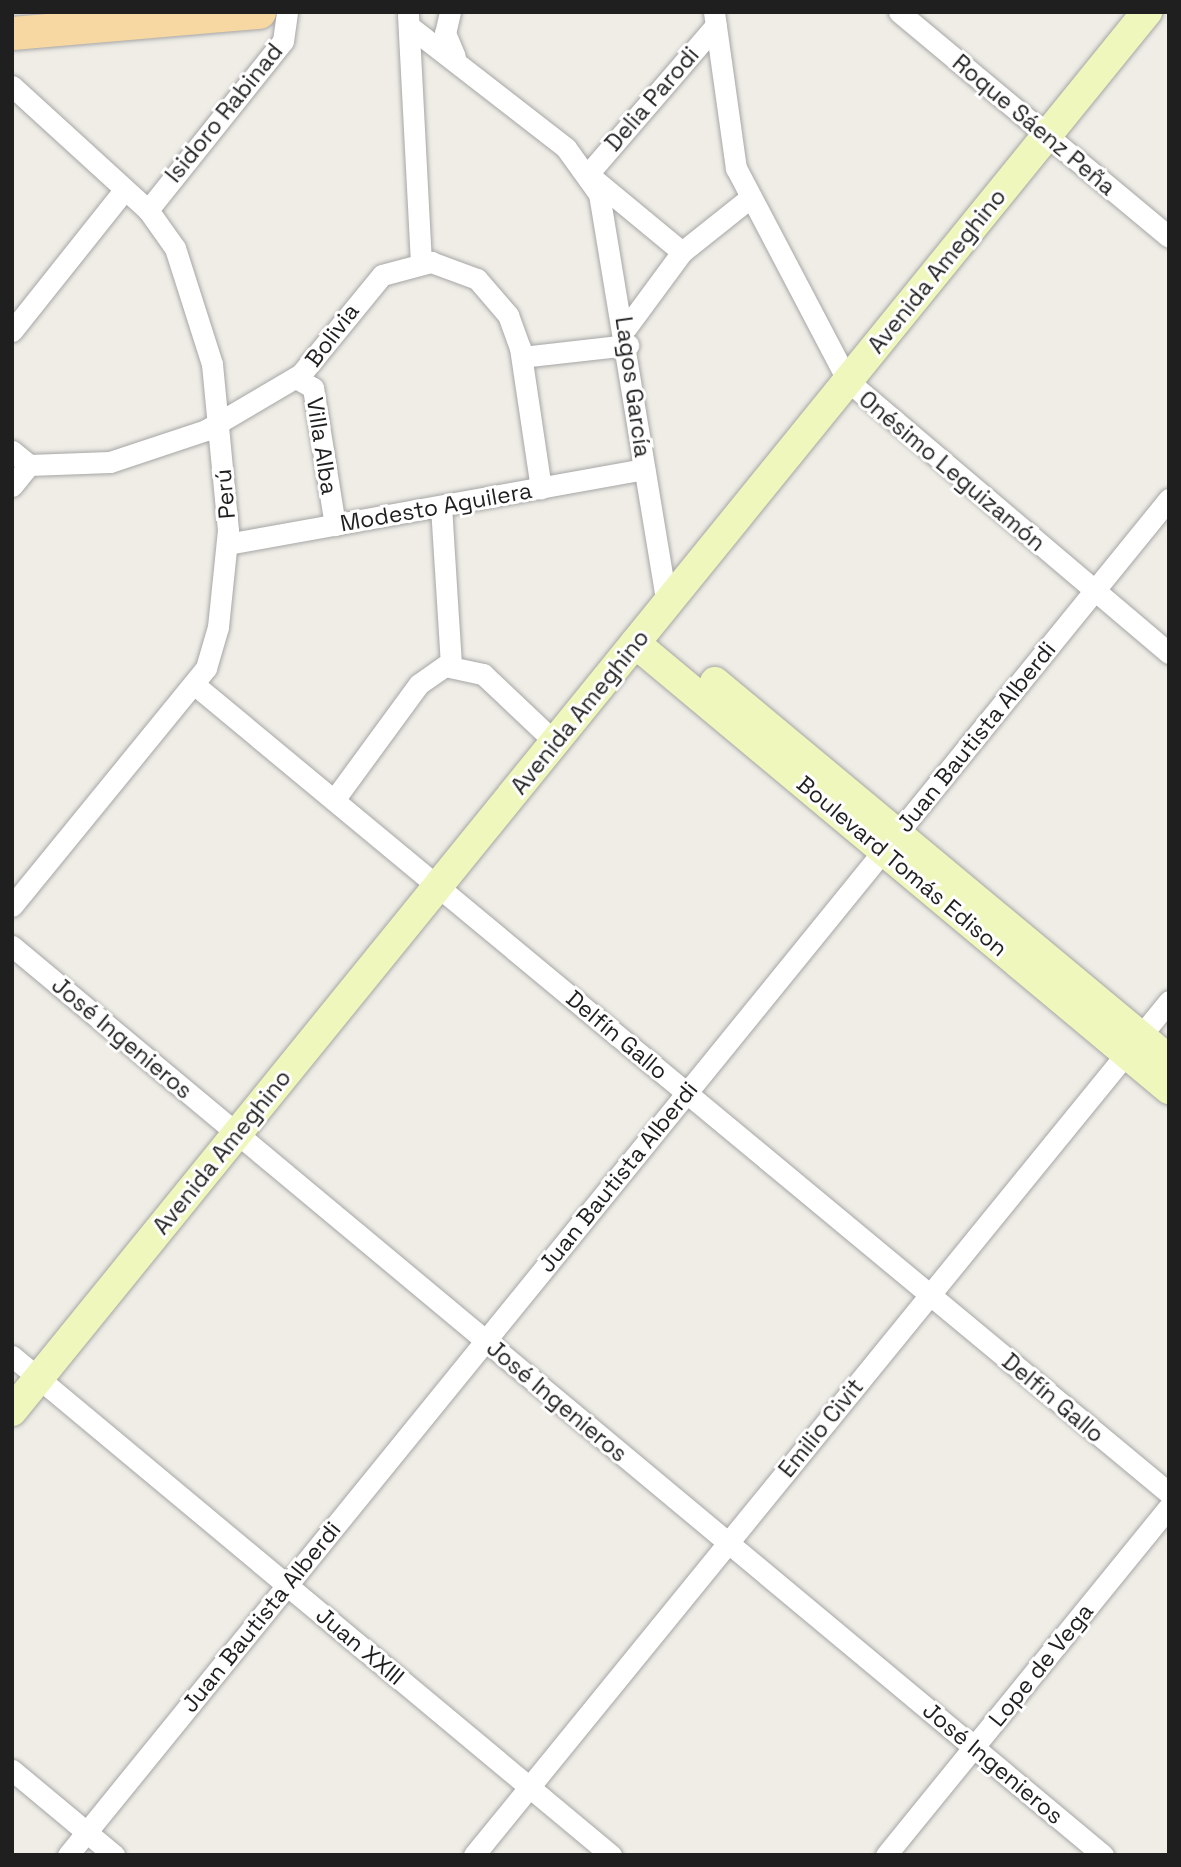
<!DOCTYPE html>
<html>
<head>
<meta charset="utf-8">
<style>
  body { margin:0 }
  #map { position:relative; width:1181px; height:1867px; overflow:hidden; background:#efede6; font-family:"Space Grotesk",sans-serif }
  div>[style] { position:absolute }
  .roads { filter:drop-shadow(0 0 2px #a6a6a6) drop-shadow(0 0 2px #a6a6a6) }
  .minor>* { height:21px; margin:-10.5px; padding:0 10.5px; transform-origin:10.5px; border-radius:10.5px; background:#fff }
  .secondary>* { height:30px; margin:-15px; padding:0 15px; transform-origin:15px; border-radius:15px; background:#f0f7bc }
  .primary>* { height:33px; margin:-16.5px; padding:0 16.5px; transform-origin:16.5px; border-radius:16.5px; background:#f8d8a2 }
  span { translate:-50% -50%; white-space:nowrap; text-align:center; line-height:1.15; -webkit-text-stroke:6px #fff; paint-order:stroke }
  .street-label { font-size:23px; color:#1f1f1f }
  .frame { position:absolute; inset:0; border:14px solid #1f1f1f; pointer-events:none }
</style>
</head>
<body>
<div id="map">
  <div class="roads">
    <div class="minor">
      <i style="left:450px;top:12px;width:22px;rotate:103deg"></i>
      <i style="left:445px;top:33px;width:25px;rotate:67deg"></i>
      <i style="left:714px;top:12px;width:158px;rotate:82deg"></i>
      <i style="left:736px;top:168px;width:241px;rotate:62.3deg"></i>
      <i style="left:848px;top:381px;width:421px;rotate:40.3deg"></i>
      <i style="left:899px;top:12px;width:351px;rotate:39.8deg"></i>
      <i style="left:408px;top:15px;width:247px;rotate:87deg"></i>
      <i style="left:409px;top:26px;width:199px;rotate:37.8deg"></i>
      <i style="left:566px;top:148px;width:57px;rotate:54.3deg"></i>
      <i style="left:599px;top:194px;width:416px;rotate:80.6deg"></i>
      <i style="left:12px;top:86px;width:184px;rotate:42.4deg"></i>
      <i style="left:148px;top:210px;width:47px;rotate:54.6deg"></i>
      <i style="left:175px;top:248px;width:122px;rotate:72.3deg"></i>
      <i style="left:212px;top:364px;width:167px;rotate:84.5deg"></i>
      <i style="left:228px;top:530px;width:98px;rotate:95.9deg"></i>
      <i style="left:218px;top:627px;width:43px;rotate:106.3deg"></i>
      <i style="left:206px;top:668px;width:307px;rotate:129.2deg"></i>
      <i style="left:588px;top:174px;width:196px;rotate:-49.3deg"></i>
      <i style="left:595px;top:180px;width:113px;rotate:39.6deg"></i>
      <i style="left:148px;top:210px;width:216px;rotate:-51.4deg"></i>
      <i style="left:283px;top:41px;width:29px;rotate:-82deg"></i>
      <i style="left:626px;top:328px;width:94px;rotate:-53.6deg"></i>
      <i style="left:682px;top:252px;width:87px;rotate:-38.5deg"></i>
      <i style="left:12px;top:331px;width:181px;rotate:-51.5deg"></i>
      <i style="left:522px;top:357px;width:107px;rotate:-6.5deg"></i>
      <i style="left:296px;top:378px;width:20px;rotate:30deg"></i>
      <i style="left:313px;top:388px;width:139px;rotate:80.9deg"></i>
      <i style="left:12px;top:451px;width:22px;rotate:39deg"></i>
      <i style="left:29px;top:465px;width:81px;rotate:-2.1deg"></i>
      <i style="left:110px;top:462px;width:101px;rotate:-18.4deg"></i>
      <i style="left:206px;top:430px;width:110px;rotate:-30.5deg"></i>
      <i style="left:301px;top:374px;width:128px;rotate:-50.7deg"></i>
      <i style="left:382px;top:275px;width:51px;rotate:-14.9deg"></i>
      <i style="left:431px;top:262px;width:49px;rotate:20.3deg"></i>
      <i style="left:477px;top:279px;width:48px;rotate:49.3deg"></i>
      <i style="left:508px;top:315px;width:35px;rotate:70deg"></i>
      <i style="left:520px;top:348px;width:142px;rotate:81.5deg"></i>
      <i style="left:12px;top:486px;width:27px;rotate:-51deg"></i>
      <i style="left:441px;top:506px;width:158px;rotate:86.4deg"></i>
      <i style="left:227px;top:544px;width:424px;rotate:-10.2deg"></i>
      <i style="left:195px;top:685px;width:1266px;rotate:39.68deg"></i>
      <i style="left:334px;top:800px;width:144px;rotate:-53.8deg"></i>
      <i style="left:419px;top:684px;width:32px;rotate:-35deg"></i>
      <i style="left:445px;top:666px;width:39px;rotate:12deg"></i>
      <i style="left:483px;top:674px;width:99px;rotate:43.4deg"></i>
      <i style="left:12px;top:946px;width:1420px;rotate:39.8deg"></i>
      <i style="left:12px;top:1356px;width:780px;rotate:39.8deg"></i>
      <i style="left:12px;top:1770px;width:133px;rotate:39.8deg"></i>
      <i style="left:68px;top:1855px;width:1747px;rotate:-50.93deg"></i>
      <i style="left:474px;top:1855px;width:1101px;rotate:-50.86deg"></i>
      <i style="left:886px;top:1855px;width:449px;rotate:-50.9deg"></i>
    </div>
    <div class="secondary">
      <i style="left:635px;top:643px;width:696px;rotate:39.87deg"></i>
      <i style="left:715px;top:682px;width:591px;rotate:39.78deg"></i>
      <i style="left:12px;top:1411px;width:1802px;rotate:-50.95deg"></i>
    </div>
    <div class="primary">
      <i style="left:12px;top:33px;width:248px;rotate:-4.9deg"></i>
    </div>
  </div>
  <div class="street-label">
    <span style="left:652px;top:99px;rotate:-49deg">Delia Parodi</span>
    <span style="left:224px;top:113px;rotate:-51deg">Isidoro Rabinad</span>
    <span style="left:1034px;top:125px;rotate:40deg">Roque Sáenz Peña</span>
    <span style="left:937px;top:271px;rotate:-51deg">Avenida Ameghino</span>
    <span style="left:332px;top:335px;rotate:-53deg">Bolivia</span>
    <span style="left:633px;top:387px;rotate:82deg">Lagos García</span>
    <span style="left:322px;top:446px;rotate:81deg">Villa Alba</span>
    <span style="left:952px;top:471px;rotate:40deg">Onésimo Leguizamón</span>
    <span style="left:225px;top:494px;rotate:-95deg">Perú</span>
    <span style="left:436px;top:507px;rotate:-10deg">Modesto Aguilera</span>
    <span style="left:580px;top:712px;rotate:-51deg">Avenida Ameghino</span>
    <span style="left:976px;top:737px;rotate:-51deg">Juan Bautista Alberdi</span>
    <span style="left:902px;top:866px;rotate:40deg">Boulevard Tomás Edison</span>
    <span style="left:617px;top:1035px;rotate:40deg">Delfín Gallo</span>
    <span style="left:122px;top:1038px;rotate:40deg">José Ingenieros</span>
    <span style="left:222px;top:1152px;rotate:-51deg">Avenida Ameghino</span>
    <span style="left:618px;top:1177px;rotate:-51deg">Juan Bautista Alberdi</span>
    <span style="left:1053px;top:1398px;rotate:40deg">Delfín Gallo</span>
    <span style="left:557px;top:1401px;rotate:40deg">José Ingenieros</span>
    <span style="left:821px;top:1428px;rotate:-51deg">Emilio Civit</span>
    <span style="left:261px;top:1617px;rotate:-51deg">Juan Bautista Alberdi</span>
    <span style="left:360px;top:1646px;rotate:40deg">Juan XXIII</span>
    <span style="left:1041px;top:1665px;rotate:-51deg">Lope de Vega</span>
    <span style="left:993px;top:1763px;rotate:40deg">José Ingenieros</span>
  </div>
  <div class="frame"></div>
</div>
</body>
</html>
